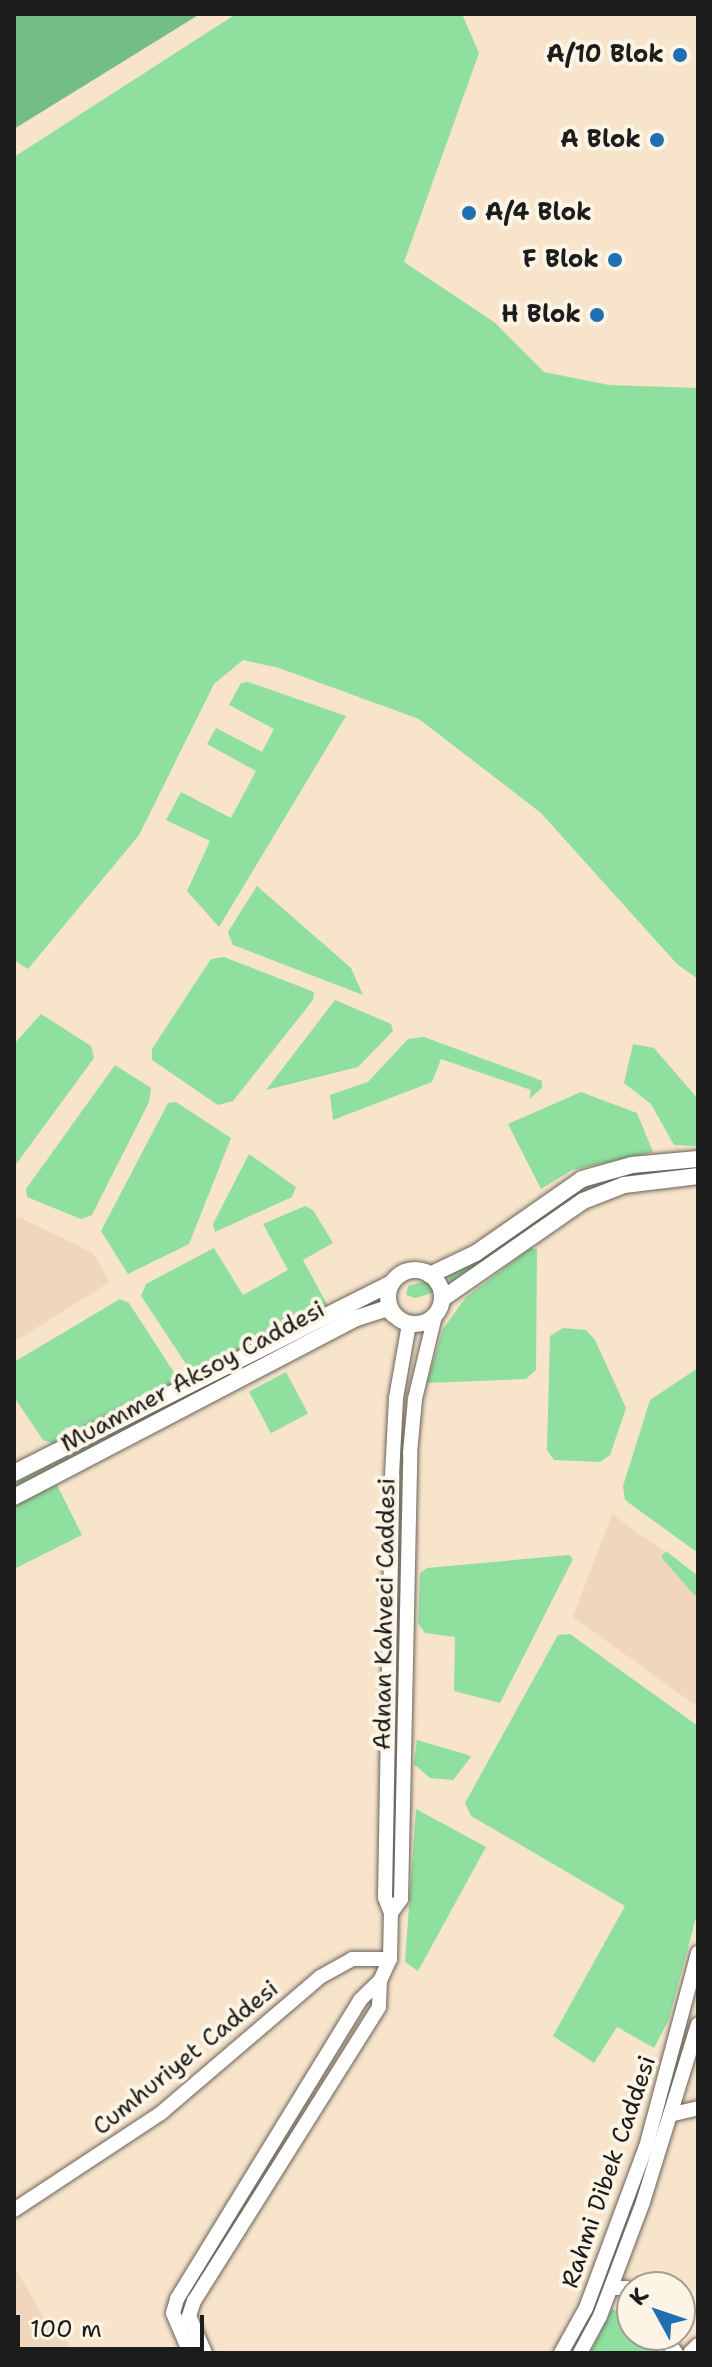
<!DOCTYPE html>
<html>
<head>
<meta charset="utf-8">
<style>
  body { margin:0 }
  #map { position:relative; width:712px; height:2367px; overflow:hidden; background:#f7e4cb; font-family:"Shantell Sans",sans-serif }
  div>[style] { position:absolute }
  .built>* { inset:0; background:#f0d6bc }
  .green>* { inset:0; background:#8fdf9f; transform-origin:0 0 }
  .forest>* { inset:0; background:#73be86 }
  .roads { filter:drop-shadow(0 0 2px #696259) drop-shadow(0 0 2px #696259) }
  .secondary>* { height:14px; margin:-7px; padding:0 7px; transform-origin:7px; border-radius:7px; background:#fff }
  .primary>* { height:16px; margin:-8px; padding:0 8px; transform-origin:8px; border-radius:8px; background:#fff }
  .primary>.ring { margin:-8px; padding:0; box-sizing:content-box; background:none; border:16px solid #fff; border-radius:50% }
  .dots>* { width:22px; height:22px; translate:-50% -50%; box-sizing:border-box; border:4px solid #fcf5e5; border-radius:50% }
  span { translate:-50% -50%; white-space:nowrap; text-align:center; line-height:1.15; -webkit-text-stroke:8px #fcf5e5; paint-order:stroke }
  .poi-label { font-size:24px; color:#1c1c1c; font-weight:700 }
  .right { translate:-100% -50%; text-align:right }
  .left { translate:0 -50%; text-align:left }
  .street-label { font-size:24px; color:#1c1c1c }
  .frame { position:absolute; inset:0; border:16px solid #1c1c1c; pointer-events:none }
  .north { position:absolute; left:616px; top:2271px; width:80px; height:80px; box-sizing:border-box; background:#fcf5e5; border:2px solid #a29e95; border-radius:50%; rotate:310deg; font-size:22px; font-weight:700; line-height:32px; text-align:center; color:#1c1c1c }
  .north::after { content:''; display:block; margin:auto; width:28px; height:36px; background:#1f6fb2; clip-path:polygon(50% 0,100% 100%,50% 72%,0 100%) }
  .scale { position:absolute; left:16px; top:2315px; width:188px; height:36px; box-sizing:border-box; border:4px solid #1c1c1c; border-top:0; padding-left:10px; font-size:24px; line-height:28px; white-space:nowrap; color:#1c1c1c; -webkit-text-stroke:6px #fcf5e5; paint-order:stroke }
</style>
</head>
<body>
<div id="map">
  <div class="built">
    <i style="clip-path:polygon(19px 1217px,93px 1253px,110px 1282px,14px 1342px,14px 1219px)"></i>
    <i style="clip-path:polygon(612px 1514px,698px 1576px,698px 1707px,573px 1617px)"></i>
    <i style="clip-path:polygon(14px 2266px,51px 2330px,64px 2337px,73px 2353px,14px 2353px)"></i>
  </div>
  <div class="green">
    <i style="clip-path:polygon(236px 14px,462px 14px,479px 53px,404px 262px,494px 322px,544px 372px,609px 385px,698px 388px,698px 979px,677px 964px,541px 813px,419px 719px,279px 668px,243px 660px,214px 684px,139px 835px,28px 969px,14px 960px,14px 157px)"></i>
    <i style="clip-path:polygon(248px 682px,346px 716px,219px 927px,187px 891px,210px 841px,166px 820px,181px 792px,231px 818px,256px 771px,207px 744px,216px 728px,262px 752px,274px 729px,229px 705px,241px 683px)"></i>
    <i style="clip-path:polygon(257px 886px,351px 968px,363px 995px,233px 945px,228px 932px)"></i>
    <i style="clip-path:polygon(224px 957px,314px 992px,313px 1000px,233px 1101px,218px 1105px,152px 1060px,152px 1049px,211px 959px)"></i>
    <i style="clip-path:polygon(335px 1000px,391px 1024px,393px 1031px,358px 1067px,266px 1090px)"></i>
    <i style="clip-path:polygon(41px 1014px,91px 1046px,94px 1058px,14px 1167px,14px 1044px)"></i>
    <i style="clip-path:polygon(424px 1037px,535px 1078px,542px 1081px,542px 1088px,529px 1099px,531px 1090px,441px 1059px,432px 1082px,333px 1120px,330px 1095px,368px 1082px,408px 1039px)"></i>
    <i style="clip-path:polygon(633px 1044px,654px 1048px,698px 1099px,698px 1146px,674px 1145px,651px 1104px,624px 1083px)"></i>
    <i style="clip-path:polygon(115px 1065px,151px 1088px,149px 1102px,92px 1215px,81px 1219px,27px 1197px,26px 1189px)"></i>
    <i style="clip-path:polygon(581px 1092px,637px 1113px,653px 1152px,572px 1170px,541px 1189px,508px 1124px)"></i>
    <i style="clip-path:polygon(176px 1102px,231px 1138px,189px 1244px,128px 1274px,101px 1231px,168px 1103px)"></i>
    <i style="clip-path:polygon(249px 1154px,296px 1187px,292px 1197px,215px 1232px,213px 1224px)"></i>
    <i style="clip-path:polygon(698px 1164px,698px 1169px,621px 1179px,577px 1195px,452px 1284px,447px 1273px,586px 1186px,641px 1170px)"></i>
    <i style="clip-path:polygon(305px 1206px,313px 1210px,333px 1243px,303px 1260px,328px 1306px,200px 1372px,188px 1367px,141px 1296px,146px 1284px,214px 1248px,243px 1295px,288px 1270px,263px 1224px)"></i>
    <i style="clip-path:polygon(531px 1248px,537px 1249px,536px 1370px,526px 1379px,427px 1383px,443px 1329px,466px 1297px)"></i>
    <i style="clip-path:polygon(426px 1281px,434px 1285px,432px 1293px,415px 1298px,406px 1295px,408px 1286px)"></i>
    <i style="clip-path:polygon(381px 1292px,383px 1302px,14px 1488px,14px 1484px)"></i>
    <i style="clip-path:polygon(120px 1299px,129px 1303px,175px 1374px,173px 1384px,55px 1444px,43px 1440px,14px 1397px,14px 1362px)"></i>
    <i style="clip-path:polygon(563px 1328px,586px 1330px,595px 1340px,626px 1408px,610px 1455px,600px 1462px,554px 1460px,547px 1450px,550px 1336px)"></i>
    <i style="clip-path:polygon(698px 1368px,698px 1553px,625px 1500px,623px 1486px,650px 1400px)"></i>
    <i style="left:286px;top:1372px;width:47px;height:42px;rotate:62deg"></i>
    <i style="clip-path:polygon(57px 1485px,82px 1535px,14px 1569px,14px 1506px)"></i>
    <i style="clip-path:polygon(666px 1551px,698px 1576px,698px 1599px,661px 1557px)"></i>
    <i style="clip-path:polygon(569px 1555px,573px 1559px,500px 1703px,454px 1691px,455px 1637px,425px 1633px,418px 1623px,420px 1573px,427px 1568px)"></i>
    <i style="clip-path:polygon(570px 1634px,698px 1726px,698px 1910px,669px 2019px,654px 2048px,617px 2027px,594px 2063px,553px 2036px,625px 1906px,471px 1816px,465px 1803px,558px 1635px)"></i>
    <i style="clip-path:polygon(417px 1740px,468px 1755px,471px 1757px,453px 1780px,430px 1778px,414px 1764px)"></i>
    <i style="clip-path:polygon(416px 1809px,486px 1847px,418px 1971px,405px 1962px)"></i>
    <i style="clip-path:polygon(612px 2309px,631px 2313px,632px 2335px,647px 2335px,660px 2353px,590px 2353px)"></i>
  </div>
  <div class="forest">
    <i style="clip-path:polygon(14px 14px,200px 14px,14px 129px)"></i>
  </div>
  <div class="roads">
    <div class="secondary">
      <i style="left:391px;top:1913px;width:17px;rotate:-54deg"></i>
      <i style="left:401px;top:1899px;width:446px;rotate:-88.8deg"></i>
      <i style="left:410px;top:1453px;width:54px;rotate:-84.7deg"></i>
      <i style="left:415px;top:1399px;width:85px;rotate:-76.5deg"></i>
      <i style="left:673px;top:2114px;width:26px;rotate:-13deg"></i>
      <i style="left:14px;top:2210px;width:176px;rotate:-33.4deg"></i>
      <i style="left:161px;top:2113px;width:209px;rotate:-40.5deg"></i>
      <i style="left:320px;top:1977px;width:37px;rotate:-29deg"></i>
      <i style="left:352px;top:1959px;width:38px"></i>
      <i style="left:612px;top:2288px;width:14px"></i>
      <i style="left:626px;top:2288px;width:10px;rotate:53deg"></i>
      <i style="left:662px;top:2335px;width:23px;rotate:52deg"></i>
      <i style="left:190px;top:2353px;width:43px;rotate:-113deg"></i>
      <i style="left:173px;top:2313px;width:15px;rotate:-74deg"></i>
      <i style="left:177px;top:2299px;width:351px;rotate:-58.5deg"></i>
      <i style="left:360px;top:2000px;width:28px;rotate:-44deg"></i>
      <i style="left:205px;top:2353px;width:40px;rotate:-113.4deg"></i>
      <i style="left:189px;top:2316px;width:16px;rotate:-72deg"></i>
      <i style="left:194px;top:2301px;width:347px;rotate:-57.8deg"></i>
      <i style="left:379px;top:2007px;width:26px;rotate:-88deg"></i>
      <i style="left:380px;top:1981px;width:24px;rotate:-66deg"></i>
      <i style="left:390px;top:1959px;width:46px;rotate:-88.8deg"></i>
      <i style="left:391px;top:1913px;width:17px;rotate:-111deg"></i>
      <i style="left:385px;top:1897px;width:422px;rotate:-89deg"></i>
      <i style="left:392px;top:1475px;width:77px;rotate:-87deg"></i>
      <i style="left:396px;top:1398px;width:75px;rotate:-80deg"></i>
      <i style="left:561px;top:2353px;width:51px;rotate:-60.9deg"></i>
      <i style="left:586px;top:2308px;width:172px;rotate:-69.6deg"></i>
      <i style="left:646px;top:2147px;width:201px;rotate:-75deg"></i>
      <i style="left:580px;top:2353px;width:42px;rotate:-61.6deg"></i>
      <i style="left:600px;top:2316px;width:122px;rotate:-69.3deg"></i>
      <i style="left:643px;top:2202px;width:186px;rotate:-72.8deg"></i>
      <i style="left:690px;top:2353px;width:11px;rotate:-45deg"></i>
    </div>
    <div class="primary">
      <i class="ring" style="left:388px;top:1270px;width:38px;height:38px"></i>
      <i style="left:430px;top:1275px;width:51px;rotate:-25.6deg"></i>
      <i style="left:476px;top:1253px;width:129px;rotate:-34.9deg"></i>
      <i style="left:582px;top:1179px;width:52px;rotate:-15.6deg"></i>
      <i style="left:632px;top:1165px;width:66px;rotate:-5.2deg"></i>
      <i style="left:442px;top:1299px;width:172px;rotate:-34.8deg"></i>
      <i style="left:583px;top:1201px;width:44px;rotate:-21.3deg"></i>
      <i style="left:624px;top:1185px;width:75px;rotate:-6.9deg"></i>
      <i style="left:14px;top:1473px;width:423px;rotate:-26.7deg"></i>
      <i style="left:14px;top:1497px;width:387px;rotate:-27.6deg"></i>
      <i style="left:357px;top:1318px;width:32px;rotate:-18deg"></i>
      <i style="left:387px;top:1308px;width:10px;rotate:45deg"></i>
    </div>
  </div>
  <div class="dots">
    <i style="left:680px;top:55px;background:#1f6fb2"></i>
    <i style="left:657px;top:140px;background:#1f6fb2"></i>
    <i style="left:469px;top:213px;background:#1f6fb2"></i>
    <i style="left:615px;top:260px;background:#1f6fb2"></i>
    <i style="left:597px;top:315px;background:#1f6fb2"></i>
  </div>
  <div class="poi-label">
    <span class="right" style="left:664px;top:55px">A/10 Blok</span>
    <span class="right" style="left:641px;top:140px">A Blok</span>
    <span class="left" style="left:485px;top:213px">A/4 Blok</span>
    <span class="right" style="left:599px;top:260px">F Blok</span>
    <span class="right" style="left:581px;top:315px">H Blok</span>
  </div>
  <div class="street-label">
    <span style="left:193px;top:1377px;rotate:-28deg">Muammer Aksoy Caddesi</span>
    <span style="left:385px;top:1614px;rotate:-89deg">Adnan Kahveci Caddesi</span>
    <span style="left:186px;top:2058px;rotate:-39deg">Cumhuriyet Caddesi</span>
    <span style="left:609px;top:2172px;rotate:-71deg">Rahmi Dibek Caddesi</span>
  </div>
  <div class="frame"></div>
  <div class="north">K</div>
  <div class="scale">100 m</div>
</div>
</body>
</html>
